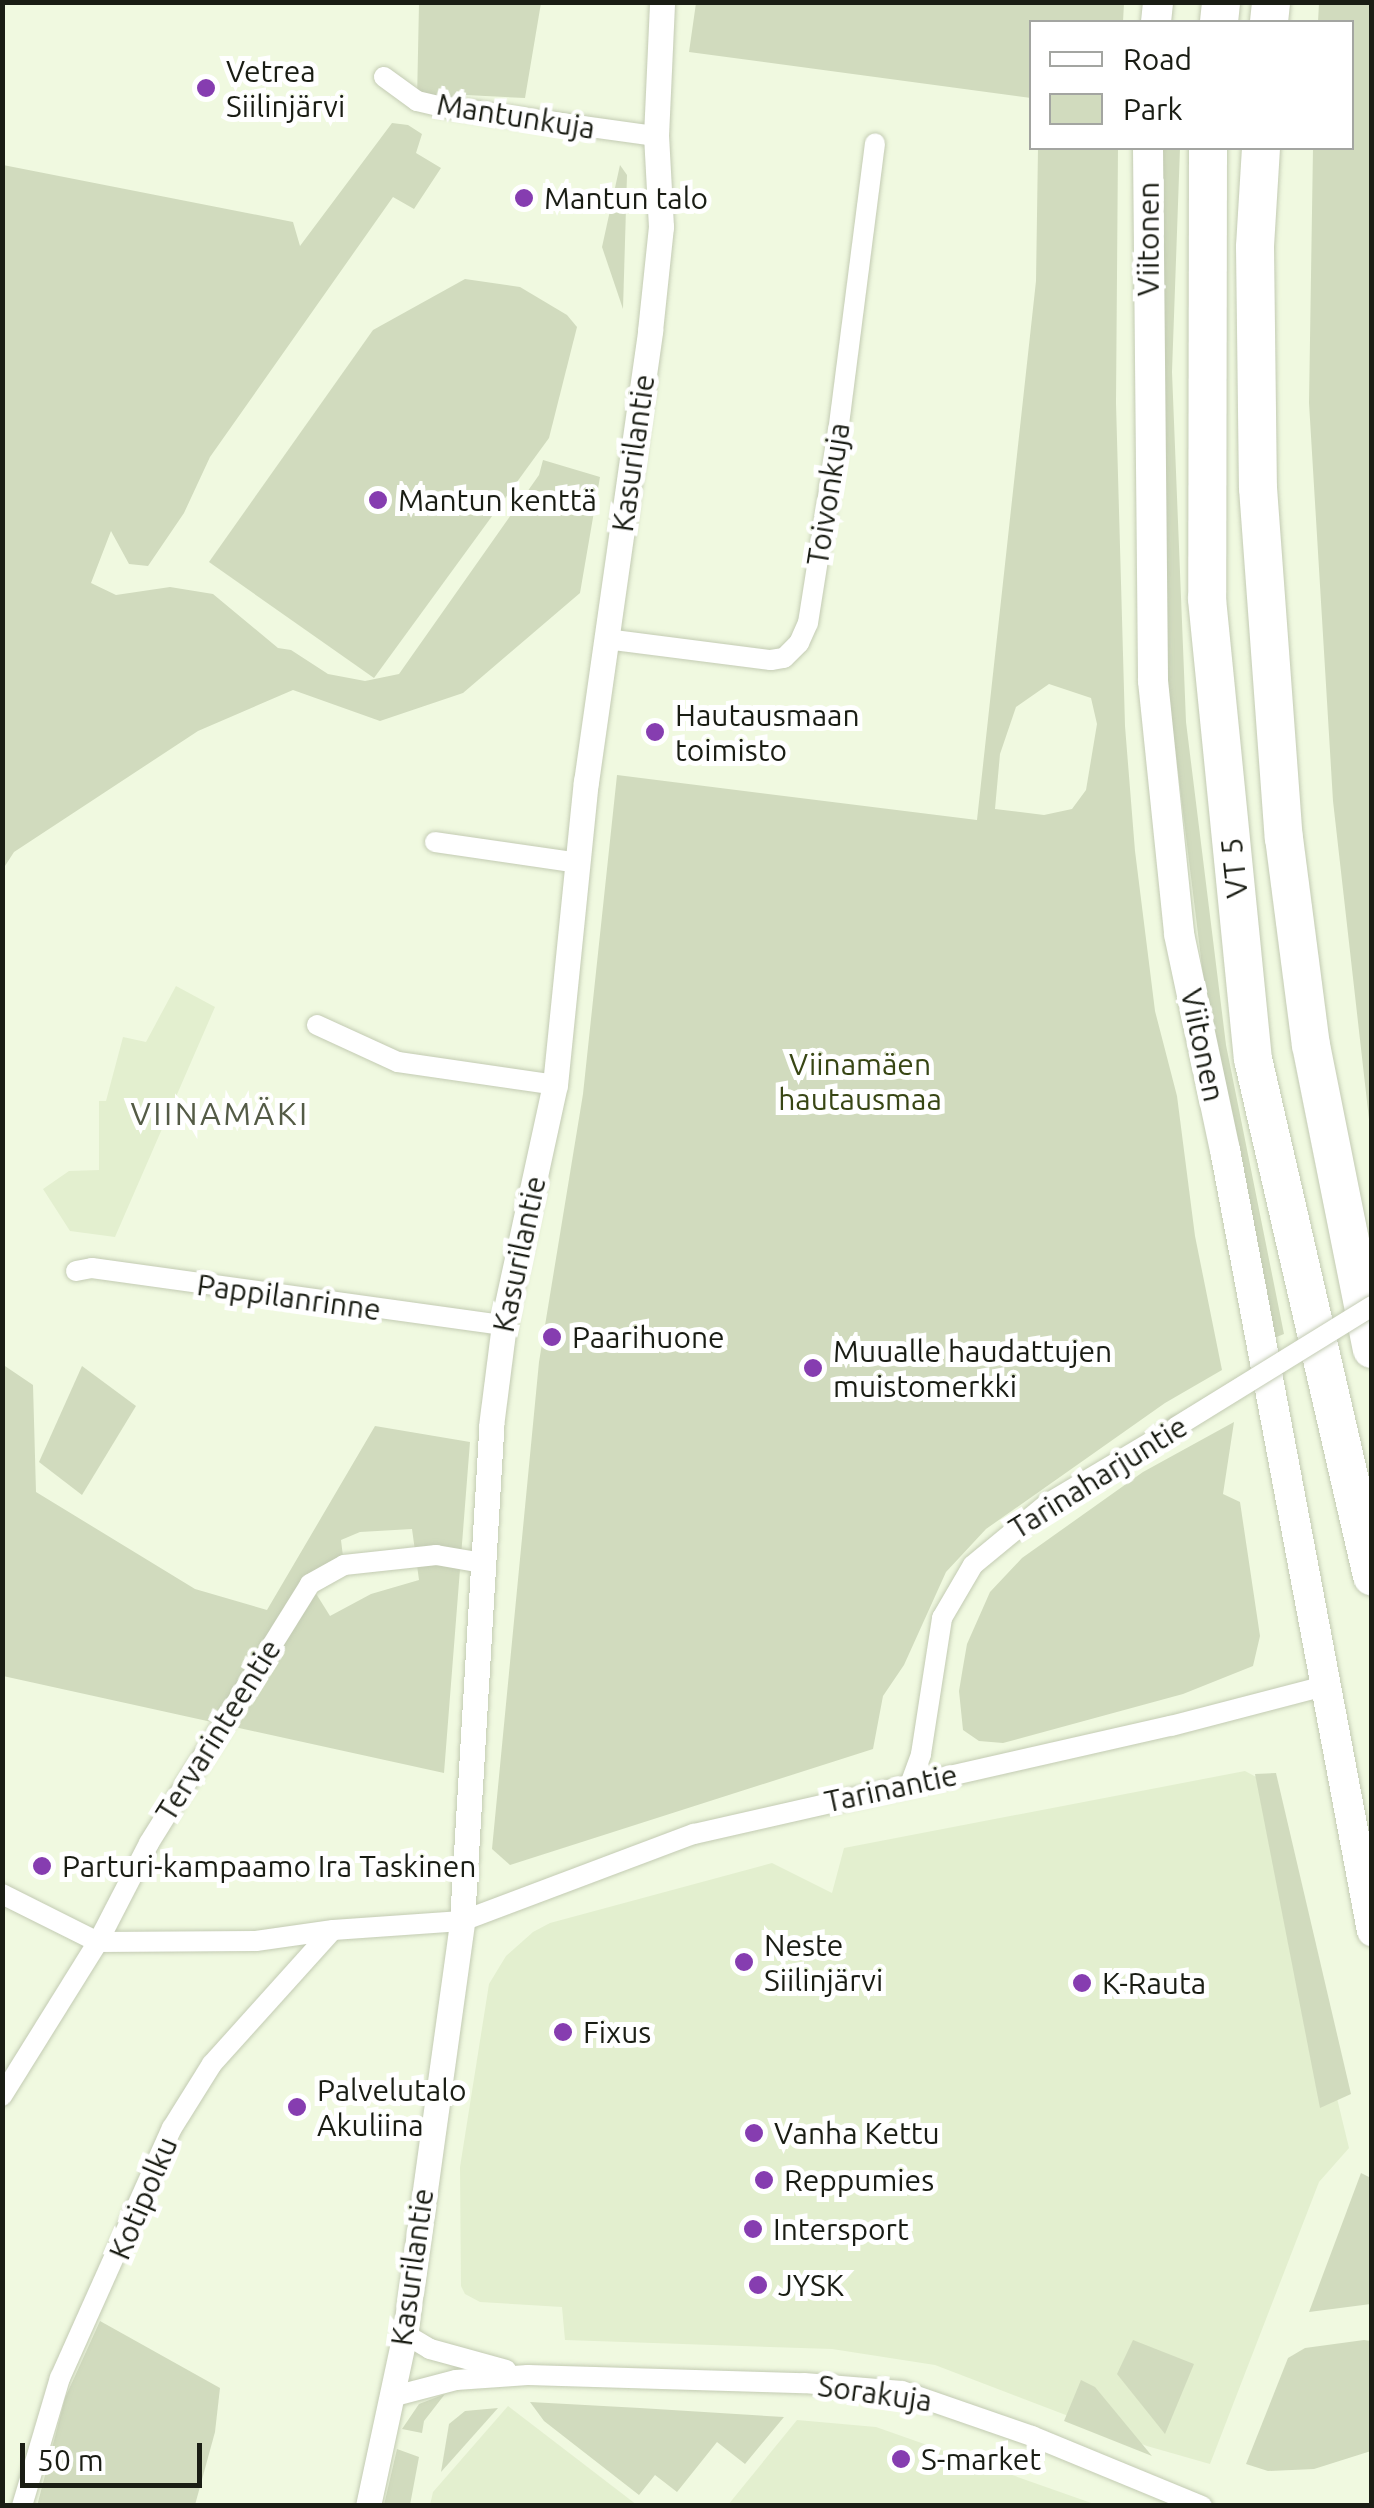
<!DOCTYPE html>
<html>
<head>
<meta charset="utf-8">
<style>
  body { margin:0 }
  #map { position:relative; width:1374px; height:2508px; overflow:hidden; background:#f0f9e0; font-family:Ubuntu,sans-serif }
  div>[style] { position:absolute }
  .built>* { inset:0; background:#e3efcf }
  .green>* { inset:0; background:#d1dbbe }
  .roads { filter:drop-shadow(0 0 2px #c3cbb3) drop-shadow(0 0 2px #c3cbb3) }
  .minor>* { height:20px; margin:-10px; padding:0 10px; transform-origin:10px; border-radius:10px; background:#fff }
  .tertiary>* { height:25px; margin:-12.5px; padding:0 12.5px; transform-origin:12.5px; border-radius:12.5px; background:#fff }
  .secondary>* { height:30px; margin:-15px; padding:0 15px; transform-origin:15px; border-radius:15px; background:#fff }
  .motorway>* { height:38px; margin:-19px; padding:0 19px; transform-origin:19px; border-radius:19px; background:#fff }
  .bridges { filter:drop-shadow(0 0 2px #c3cbb3) drop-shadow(0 0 2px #c3cbb3) }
  .minor-bridge>* { height:20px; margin:-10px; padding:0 10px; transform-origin:10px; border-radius:10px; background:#fff }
  .dots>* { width:28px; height:28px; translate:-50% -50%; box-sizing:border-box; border:5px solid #fff; border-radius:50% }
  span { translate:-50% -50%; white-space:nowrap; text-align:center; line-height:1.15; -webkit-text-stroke:10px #fff; paint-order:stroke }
  .poi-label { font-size:30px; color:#1a1d14 }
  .left { translate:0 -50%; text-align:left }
  .street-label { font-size:30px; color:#1a1d14 }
  .park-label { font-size:30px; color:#384614 }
  .neighbourhood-label { font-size:32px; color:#545b46; letter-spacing:2.5px }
  .frame { position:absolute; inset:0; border:5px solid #1a1d14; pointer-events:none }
  .legend { position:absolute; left:1029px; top:20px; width:325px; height:130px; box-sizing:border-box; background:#fff; border:2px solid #a3a5a1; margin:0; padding:12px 18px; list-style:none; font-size:30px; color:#1a1d14 }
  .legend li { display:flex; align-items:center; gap:20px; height:50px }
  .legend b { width:50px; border:2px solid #a3a5a1 }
  .scale { position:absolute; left:20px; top:2443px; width:182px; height:45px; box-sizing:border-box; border:5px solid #1a1d14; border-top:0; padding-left:12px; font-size:30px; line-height:35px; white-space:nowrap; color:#1a1d14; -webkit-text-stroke:8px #fff; paint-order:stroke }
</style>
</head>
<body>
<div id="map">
  <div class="built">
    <i style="clip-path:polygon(176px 986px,215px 1007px,115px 1237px,70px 1231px,43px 1189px,69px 1171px,99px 1170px,99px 1101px,106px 1101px,123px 1037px,146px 1042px)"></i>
    <i style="clip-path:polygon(1245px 1771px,1260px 1779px,1349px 2148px,1319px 2182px,1210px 2464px,1147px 2446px,935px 2365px,832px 2349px,565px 2340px,562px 2307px,480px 2302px,465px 2294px,461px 2286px,460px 2167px,489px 1984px,506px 1956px,533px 1932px,550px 1923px,772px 1863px,832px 1893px,844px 1848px)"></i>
    <i style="clip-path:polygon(508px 2406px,637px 2505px,430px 2505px,433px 2492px)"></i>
    <i style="clip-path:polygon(797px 2420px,876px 2427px,1097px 2505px,728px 2505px)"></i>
  </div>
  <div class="green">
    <i style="clip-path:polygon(419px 3px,541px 3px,525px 98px,466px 95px,467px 110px,417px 101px)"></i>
    <i style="clip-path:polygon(696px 3px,696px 2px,1124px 3px,1123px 22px,1032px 22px,1031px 98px,689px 52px)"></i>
    <i style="clip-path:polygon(1319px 3px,1372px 3px,1371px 1137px,1333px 801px,1309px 403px,1313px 148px,1352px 148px,1352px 22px,1318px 22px)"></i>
    <i style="clip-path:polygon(392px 123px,408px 125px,422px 134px,416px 153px,441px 168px,414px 209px,393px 197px,210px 457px,184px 513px,148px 566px,129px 564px,111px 531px,91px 583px,116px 595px,170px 587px,213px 594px,278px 648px,291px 650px,328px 674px,365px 681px,399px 674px,539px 475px,543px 460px,600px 477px,580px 593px,463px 693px,380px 721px,293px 690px,198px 731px,14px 852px,3px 869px,3px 165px,293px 222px,300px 246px)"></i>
    <i style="clip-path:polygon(evenodd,1038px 148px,1118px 148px,1116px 403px,1125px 726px,1135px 851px,1155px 1011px,1177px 1096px,1195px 1236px,1222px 1370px,1165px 1403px,986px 1529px,946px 1572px,904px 1665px,883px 1696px,873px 1749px,510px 1865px,492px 1849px,539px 1362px,583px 1094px,617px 775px,977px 820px,1036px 281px,1038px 148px,1049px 684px,1091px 698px,1097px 724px,1086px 790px,1072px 809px,1044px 815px,995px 809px,1000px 754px,1016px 707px,1049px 684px)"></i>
    <i style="clip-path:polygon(1163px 148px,1180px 148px,1172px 372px,1186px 722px,1226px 1045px,1284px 1334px,1274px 1338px,1207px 1007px,1165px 666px)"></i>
    <i style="clip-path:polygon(620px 165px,627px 175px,623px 309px,602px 247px)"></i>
    <i style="clip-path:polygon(465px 279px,520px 287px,567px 315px,577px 327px,549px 438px,374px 678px,209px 562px,373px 330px)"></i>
    <i style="clip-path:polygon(evenodd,2px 1364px,33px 1385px,36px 1492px,195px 1589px,267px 1610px,375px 1426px,470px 1442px,444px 1773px,3px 1676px,2px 1364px,412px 1529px,419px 1580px,371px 1594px,330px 1616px,310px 1584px,344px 1565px,341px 1540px,360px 1532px,412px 1529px)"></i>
    <i style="clip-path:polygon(82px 1366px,136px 1406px,82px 1495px,39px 1462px)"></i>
    <i style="clip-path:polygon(1234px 1422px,1223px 1494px,1240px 1502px,1260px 1636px,1253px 1666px,1183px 1694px,1003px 1743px,979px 1741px,963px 1730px,959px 1691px,963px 1667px,967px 1644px,990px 1592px,1022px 1558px,1143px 1472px)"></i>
    <i style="clip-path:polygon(1276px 1773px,1351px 2094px,1320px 2108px,1255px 1774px)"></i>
    <i style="clip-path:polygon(1361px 2173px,1371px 2178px,1371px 2304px,1309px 2312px)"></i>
    <i style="clip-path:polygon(100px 2321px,220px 2388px,215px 2432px,195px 2505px,37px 2506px,65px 2398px)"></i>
    <i style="clip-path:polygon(1133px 2340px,1194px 2364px,1165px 2434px,1117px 2374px)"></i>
    <i style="clip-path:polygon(1364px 2340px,1371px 2341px,1371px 2451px,1314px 2469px,1268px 2471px,1246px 2464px,1288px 2358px,1305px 2348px)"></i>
    <i style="clip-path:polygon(1081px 2380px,1095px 2387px,1152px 2456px,1064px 2421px)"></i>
    <i style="clip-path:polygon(445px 2394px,424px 2421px,422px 2433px,402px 2429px,419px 2404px)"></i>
    <i style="clip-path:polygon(530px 2402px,640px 2408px,784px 2417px,745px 2464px,717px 2442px,677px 2492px,655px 2475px,639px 2495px,544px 2421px)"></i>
    <i style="clip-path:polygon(498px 2408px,441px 2472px,449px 2424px,465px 2411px)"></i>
    <i style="clip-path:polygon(397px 2449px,419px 2457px,410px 2505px,384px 2505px)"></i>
  </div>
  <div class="roads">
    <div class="minor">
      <i style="left:384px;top:77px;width:41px;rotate:36deg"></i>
      <i style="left:417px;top:101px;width:23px;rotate:13deg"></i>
      <i style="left:439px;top:106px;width:219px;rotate:7.9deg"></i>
      <i style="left:606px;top:639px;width:166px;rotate:7.3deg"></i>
      <i style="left:771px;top:660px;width:13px;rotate:-9deg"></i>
      <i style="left:784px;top:658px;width:21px;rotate:-45deg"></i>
      <i style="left:799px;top:643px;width:22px;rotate:-66deg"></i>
      <i style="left:808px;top:623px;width:185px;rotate:-81deg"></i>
      <i style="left:837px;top:440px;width:299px;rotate:-82.7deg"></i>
      <i style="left:435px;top:842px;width:146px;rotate:8.3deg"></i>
      <i style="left:317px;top:1025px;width:89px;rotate:24.6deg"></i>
      <i style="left:398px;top:1062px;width:159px;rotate:8.3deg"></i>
      <i style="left:76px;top:1271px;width:16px;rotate:-11deg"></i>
      <i style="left:92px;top:1268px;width:415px;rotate:7.9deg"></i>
      <i style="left:911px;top:1782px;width:30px;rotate:-70deg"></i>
      <i style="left:921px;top:1754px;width:138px;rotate:-81.2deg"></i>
      <i style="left:942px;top:1618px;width:61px;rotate:-59.7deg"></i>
      <i style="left:973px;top:1565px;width:96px;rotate:-39.5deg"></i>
      <i style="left:1047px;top:1504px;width:150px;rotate:-30.8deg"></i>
      <i style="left:2px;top:1894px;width:107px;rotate:26.6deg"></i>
      <i style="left:98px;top:1942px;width:158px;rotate:-0.4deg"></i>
      <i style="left:256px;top:1941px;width:78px;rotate:-8.1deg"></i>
      <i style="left:333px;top:1930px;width:129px;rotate:-4deg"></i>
      <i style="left:462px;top:1921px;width:248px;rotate:-20.6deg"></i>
      <i style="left:694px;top:1834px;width:489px;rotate:-12.8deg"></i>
      <i style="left:1171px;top:1726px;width:162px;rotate:-14.6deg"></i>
      <i style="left:2px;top:2096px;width:181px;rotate:-58.1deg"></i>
      <i style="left:98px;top:1942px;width:111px;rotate:-62.7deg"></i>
      <i style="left:149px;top:1843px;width:305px;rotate:-58.1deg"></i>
      <i style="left:310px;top:1584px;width:39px;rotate:-29deg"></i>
      <i style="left:344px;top:1565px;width:93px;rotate:-6.2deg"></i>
      <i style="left:436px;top:1555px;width:48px;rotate:9.7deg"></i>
      <i style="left:405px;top:2334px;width:29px;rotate:31deg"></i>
      <i style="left:430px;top:2349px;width:79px;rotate:15.4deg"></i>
      <i style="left:391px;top:2397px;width:67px;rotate:-14.7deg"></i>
      <i style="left:456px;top:2380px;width:72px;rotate:-4deg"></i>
      <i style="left:528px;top:2375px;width:276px;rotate:1.7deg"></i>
      <i style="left:804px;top:2383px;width:98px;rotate:4.7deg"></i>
      <i style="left:902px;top:2391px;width:138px;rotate:19.1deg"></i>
      <i style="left:1032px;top:2436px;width:184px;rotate:22.4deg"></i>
      <i style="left:22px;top:2506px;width:134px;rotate:-73.5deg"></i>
      <i style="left:60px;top:2378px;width:274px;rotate:-65.9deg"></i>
      <i style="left:172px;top:2128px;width:75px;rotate:-58deg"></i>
      <i style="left:212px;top:2064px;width:178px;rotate:-48deg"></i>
    </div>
    <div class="tertiary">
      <i style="left:368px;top:2506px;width:176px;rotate:-77.9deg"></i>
      <i style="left:405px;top:2334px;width:417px;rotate:-82.1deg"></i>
      <i style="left:462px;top:1921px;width:496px;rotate:-86.6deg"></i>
      <i style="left:491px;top:1426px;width:118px;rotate:-82.7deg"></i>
      <i style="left:506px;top:1309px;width:229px;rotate:-77.7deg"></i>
      <i style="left:555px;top:1085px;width:305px;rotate:-84.2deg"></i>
      <i style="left:586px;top:782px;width:456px;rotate:-81.9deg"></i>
      <i style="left:650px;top:331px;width:105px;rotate:-84deg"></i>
      <i style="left:661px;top:227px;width:91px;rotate:-93.1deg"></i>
      <i style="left:656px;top:136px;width:134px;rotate:-87.4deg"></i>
    </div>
    <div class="secondary">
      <i style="left:1156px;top:22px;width:20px;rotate:-84deg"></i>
      <i style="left:1148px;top:148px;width:533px;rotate:89.46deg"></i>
      <i style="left:1153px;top:681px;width:254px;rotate:84.1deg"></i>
      <i style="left:1179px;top:934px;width:221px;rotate:78deg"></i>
      <i style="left:1225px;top:1150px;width:795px;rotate:79.34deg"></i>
    </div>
    <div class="motorway">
      <i style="left:1219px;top:22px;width:20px;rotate:-84deg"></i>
      <i style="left:1269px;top:22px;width:20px;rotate:-84deg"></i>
      <i style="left:1208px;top:148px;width:451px;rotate:90.1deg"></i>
      <i style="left:1207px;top:599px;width:462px;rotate:84.3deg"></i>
      <i style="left:1253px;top:1059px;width:531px;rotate:77.04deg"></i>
      <i style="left:1261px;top:148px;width:99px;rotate:93.5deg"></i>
      <i style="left:1255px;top:247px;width:241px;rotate:89.3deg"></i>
      <i style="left:1258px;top:488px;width:351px;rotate:85.8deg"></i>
      <i style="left:1284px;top:838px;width:209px;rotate:82.6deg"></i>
      <i style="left:1311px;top:1045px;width:310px;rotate:78.7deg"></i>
    </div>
  </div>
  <div class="bridges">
    <div class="minor-bridge">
      <i style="left:1176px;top:1427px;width:230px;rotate:-31.7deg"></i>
    </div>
  </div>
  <div class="dots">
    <i style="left:206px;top:88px;background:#863db0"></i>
    <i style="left:524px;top:198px;background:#863db0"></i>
    <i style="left:378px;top:500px;background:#863db0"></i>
    <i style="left:655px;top:732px;background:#863db0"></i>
    <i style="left:552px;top:1337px;background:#863db0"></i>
    <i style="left:813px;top:1368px;background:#863db0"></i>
    <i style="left:42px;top:1866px;background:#863db0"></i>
    <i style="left:744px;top:1962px;background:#863db0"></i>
    <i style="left:1082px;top:1983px;background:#863db0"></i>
    <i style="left:563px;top:2032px;background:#863db0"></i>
    <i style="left:297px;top:2107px;background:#863db0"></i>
    <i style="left:754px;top:2133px;background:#863db0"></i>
    <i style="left:764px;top:2180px;background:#863db0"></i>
    <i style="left:753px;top:2229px;background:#863db0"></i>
    <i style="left:758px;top:2285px;background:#863db0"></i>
    <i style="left:901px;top:2459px;background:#863db0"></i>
  </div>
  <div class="poi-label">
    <span class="left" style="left:226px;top:88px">Vetrea<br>Siilinjärvi</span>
    <span class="left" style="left:544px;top:198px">Mantun talo</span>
    <span class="left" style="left:398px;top:500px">Mantun kenttä</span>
    <span class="left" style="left:675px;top:732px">Hautausmaan<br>toimisto</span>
    <span class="left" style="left:572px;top:1337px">Paarihuone</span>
    <span class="left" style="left:833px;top:1368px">Muualle haudattujen<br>muistomerkki</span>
    <span class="left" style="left:62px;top:1866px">Parturi-kampaamo Ira Taskinen</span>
    <span class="left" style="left:764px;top:1962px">Neste<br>Siilinjärvi</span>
    <span class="left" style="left:1102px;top:1983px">K-Rauta</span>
    <span class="left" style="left:583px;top:2032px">Fixus</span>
    <span class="left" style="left:317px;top:2107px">Palvelutalo<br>Akuliina</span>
    <span class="left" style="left:774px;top:2133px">Vanha Kettu</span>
    <span class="left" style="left:784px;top:2180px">Reppumies</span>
    <span class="left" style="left:773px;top:2229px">Intersport</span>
    <span class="left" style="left:778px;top:2285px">JYSK</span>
    <span class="left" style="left:921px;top:2459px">S-market</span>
  </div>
  <div class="street-label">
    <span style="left:516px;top:116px;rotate:9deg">Mantunkuja</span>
    <span style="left:1148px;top:239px;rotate:-90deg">Viitonen</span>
    <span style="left:633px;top:453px;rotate:-82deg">Kasurilantie</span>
    <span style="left:828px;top:494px;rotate:-81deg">Toivonkuja</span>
    <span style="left:1234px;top:868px;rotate:-96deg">VT 5</span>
    <span style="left:1203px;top:1045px;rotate:78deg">Viitonen</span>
    <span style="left:519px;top:1254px;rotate:-78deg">Kasurilantie</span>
    <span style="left:289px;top:1297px;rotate:8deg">Pappilanrinne</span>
    <span style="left:1098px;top:1477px;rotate:-32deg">Tarinaharjuntie</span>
    <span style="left:218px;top:1730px;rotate:-58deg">Tervarinteentie</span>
    <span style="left:891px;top:1788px;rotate:-12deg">Tarinantie</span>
    <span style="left:143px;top:2198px;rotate:-67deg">Kotipolku</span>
    <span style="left:412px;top:2267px;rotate:-82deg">Kasurilantie</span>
    <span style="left:875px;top:2393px;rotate:8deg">Sorakuja</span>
  </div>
  <div class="park-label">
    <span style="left:860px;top:1081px">Viinamäen<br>hautausmaa</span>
  </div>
  <div class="neighbourhood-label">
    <span style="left:220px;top:1113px">VIINAMÄKI</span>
  </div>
  <div class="frame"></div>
  <ul class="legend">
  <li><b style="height:12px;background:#fff"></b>Road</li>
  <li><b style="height:28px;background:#d1dbbe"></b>Park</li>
  </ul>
  <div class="scale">50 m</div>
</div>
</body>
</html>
